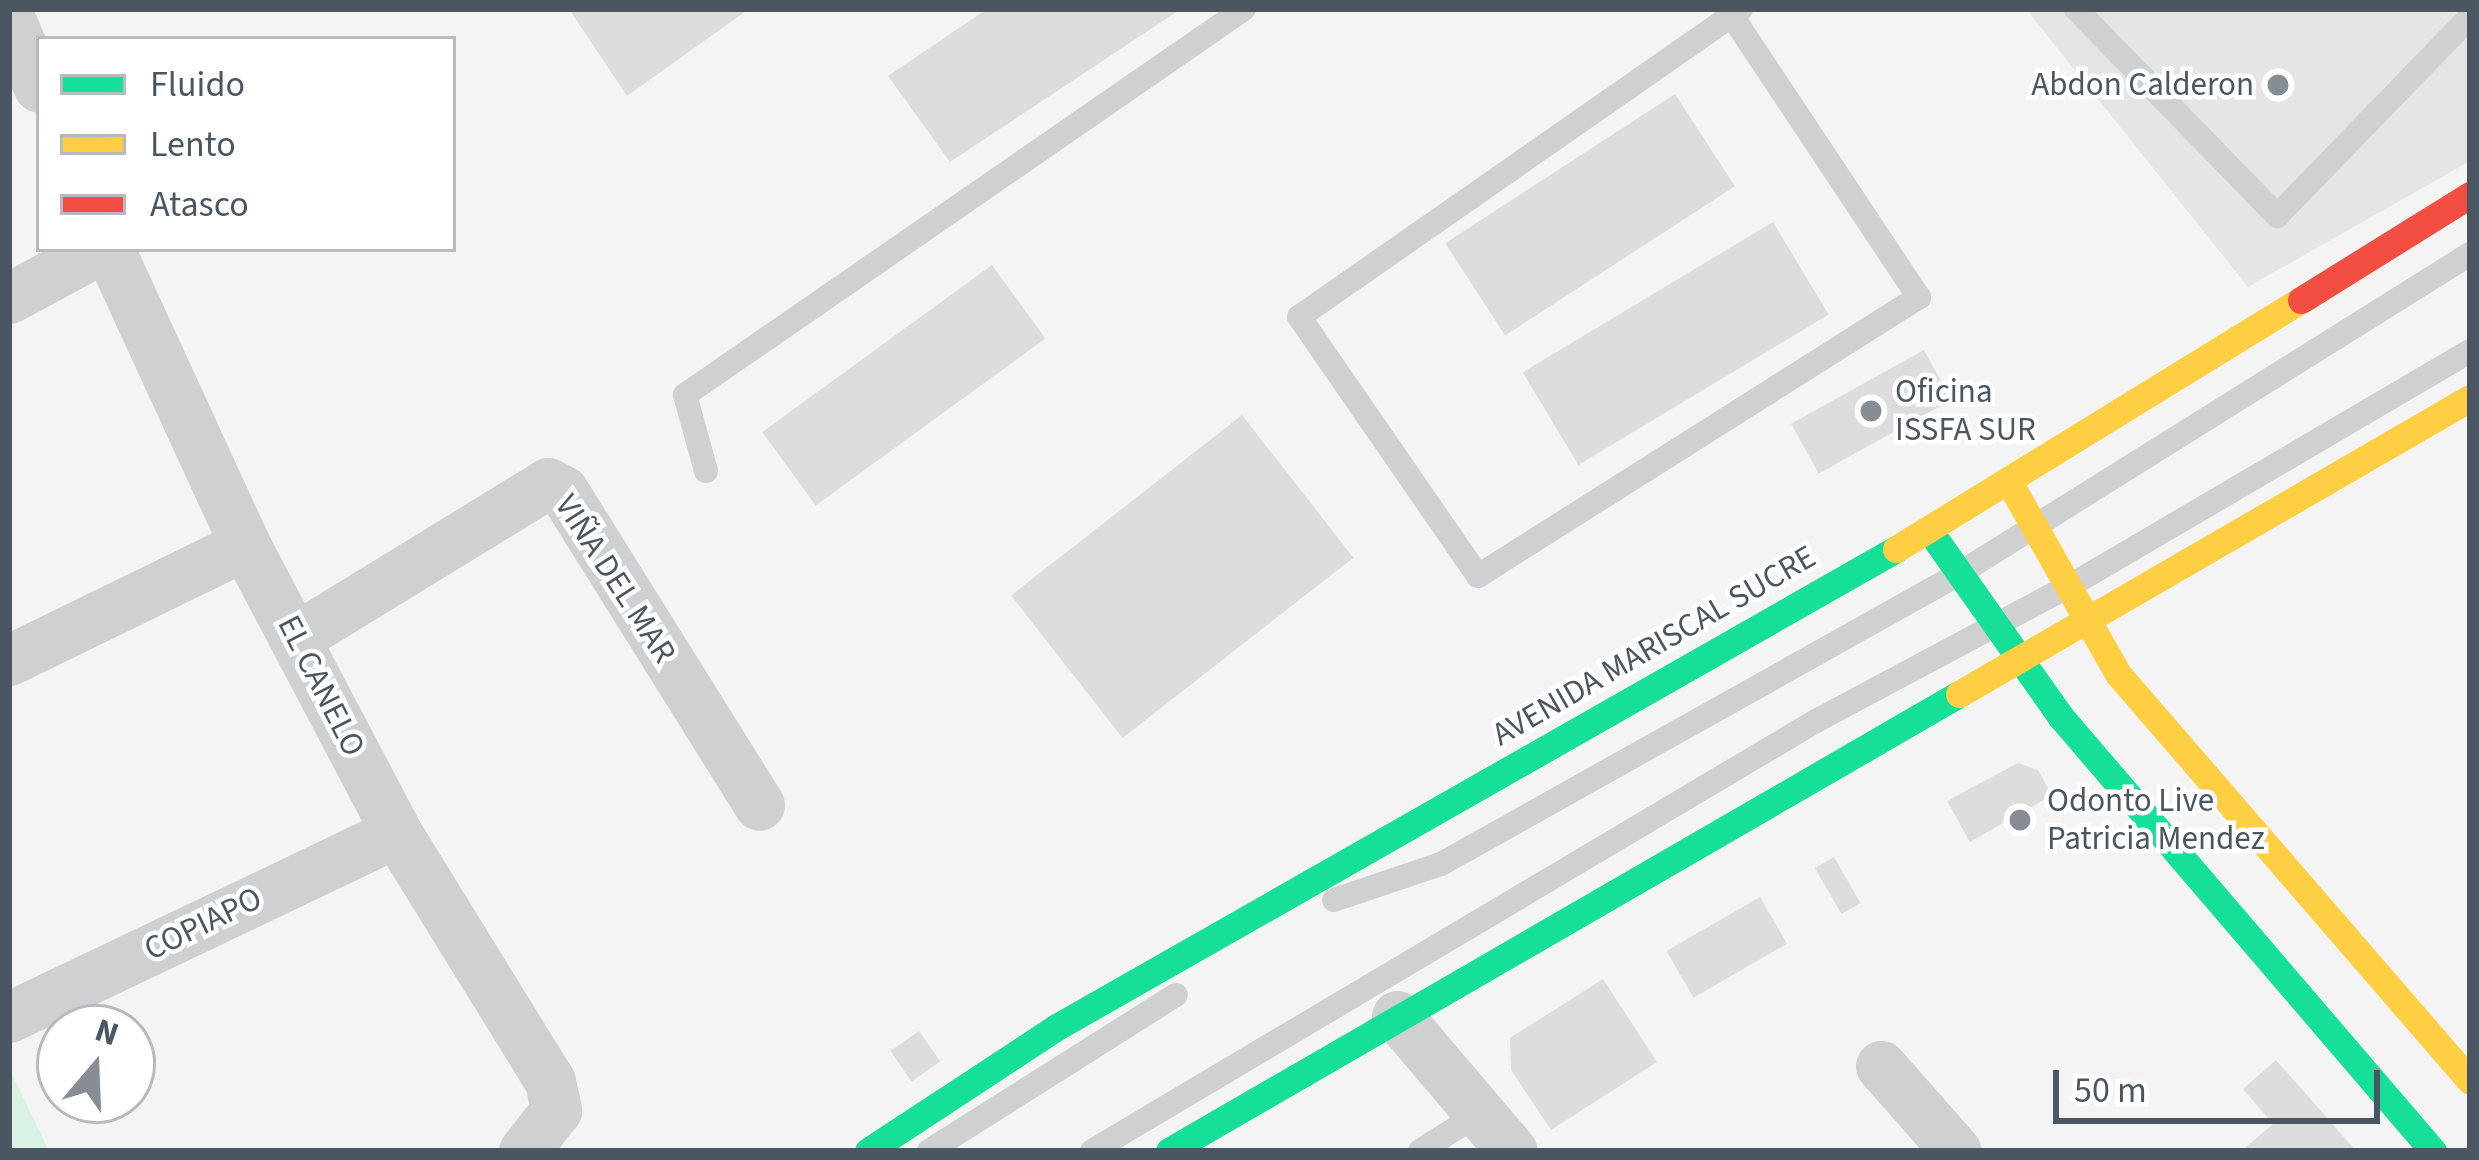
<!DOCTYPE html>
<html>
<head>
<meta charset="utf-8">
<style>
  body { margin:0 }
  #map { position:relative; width:2479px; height:1160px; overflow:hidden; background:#f4f4f4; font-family:"Source Sans 3",sans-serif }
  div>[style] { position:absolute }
  .education>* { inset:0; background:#e6e5e6 }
  .green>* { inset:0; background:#d9f2e3 }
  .building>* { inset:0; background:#ddddde; transform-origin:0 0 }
  .lane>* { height:24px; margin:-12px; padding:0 12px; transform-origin:12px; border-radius:12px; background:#ced0d2 }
  .street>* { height:51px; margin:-25.5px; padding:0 25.5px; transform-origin:25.5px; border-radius:25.5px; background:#ced0d2 }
  .fast>* { height:27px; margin:-13.5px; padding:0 13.5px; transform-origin:13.5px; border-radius:13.5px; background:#16e098 }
  .slow>* { height:27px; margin:-13.5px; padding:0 13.5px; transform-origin:13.5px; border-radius:13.5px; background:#ffcf43 }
  .jam>* { height:27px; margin:-13.5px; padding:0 13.5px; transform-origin:13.5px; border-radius:13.5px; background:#f24e42 }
  .dots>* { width:33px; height:33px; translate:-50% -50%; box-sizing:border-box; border:6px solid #fff; border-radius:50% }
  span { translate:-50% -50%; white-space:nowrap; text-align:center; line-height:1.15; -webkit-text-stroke:9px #fff; paint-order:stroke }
  .poi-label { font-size:33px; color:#4a5661 }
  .right { translate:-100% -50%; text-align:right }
  .left { translate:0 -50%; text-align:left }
  .street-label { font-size:33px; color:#4a5661 }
  .frame { position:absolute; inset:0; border:12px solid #4a5661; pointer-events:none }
  .legend { position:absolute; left:36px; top:36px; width:420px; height:216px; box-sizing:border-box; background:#fff; border:3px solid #b7bbc0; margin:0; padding:15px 21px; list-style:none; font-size:36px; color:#4a5661 }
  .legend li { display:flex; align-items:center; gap:24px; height:60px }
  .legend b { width:60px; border:3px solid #b7bbc0 }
  .north { position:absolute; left:36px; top:1004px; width:120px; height:120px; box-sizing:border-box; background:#fff; border:3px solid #b7bbc0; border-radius:50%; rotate:19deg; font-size:33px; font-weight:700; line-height:48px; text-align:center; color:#4a5661 }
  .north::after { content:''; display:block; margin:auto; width:42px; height:54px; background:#868d94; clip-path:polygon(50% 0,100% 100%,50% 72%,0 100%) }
  .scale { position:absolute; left:2053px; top:1070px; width:327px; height:54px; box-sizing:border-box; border:6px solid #4a5661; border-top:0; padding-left:15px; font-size:36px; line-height:42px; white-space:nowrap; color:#4a5661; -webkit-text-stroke:9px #fff; paint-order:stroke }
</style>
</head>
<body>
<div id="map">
  <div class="education">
    <i style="clip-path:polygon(2026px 9px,2470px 9px,2470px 161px,2248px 287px)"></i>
  </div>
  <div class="green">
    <i style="clip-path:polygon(9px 1068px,49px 1151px,9px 1151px)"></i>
  </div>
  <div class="building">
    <i style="clip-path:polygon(569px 9px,749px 9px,627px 96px)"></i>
    <i style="clip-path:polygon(987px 9px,1181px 9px,950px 162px,888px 76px)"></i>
    <i style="left:1675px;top:94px;width:110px;height:274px;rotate:57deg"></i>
    <i style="left:1773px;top:222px;width:108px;height:292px;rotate:59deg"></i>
    <i style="left:992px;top:265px;width:91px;height:284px;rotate:54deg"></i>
    <i style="left:1924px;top:350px;width:57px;height:152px;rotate:61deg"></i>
    <i style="left:1242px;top:415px;width:181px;height:293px;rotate:52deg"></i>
    <i style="clip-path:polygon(2018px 763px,2038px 770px,2052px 795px,1970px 842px,1947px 801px)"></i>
    <i style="left:1834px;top:857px;width:53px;height:22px;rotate:60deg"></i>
    <i style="left:1760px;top:897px;width:54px;height:108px;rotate:60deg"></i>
    <i style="clip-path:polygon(1603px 979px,1657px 1062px,1551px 1130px,1511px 1070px,1510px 1038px)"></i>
    <i style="left:919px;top:1031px;width:37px;height:35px;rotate:55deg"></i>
    <i style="clip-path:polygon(2276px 1060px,2307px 1095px,2356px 1151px,2241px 1151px,2273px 1124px,2243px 1089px)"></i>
  </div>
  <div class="lane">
    <i style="left:2076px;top:9px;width:289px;rotate:45.8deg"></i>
    <i style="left:2277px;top:216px;width:277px;rotate:-45.9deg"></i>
    <i style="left:1732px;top:16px;width:338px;rotate:56.4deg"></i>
    <i style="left:1919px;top:297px;width:522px;rotate:147.68deg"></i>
    <i style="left:1478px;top:576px;width:315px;rotate:-124.6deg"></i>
    <i style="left:1299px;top:317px;width:539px;rotate:-34.87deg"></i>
    <i style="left:706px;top:471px;width:79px;rotate:-105.4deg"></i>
    <i style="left:685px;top:395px;width:679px;rotate:-34.63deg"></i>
    <i style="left:1334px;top:900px;width:113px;rotate:-18.6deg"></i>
    <i style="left:1441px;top:864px;width:591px;rotate:-29.25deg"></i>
    <i style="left:1957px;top:575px;width:605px;rotate:-32.04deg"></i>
    <i style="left:929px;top:1151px;width:292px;rotate:-32.3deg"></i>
    <i style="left:1092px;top:1151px;width:842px;rotate:-30.71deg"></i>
    <i style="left:1816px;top:721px;width:291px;rotate:-28.1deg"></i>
    <i style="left:2073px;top:584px;width:460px;rotate:-30.4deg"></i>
    <i style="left:1420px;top:1151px;width:71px;rotate:-32.3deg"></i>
  </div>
  <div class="street">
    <i style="left:9px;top:17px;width:76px;rotate:66.8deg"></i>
    <i style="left:109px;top:249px;width:326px;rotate:65.3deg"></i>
    <i style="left:245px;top:545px;width:324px;rotate:62.2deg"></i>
    <i style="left:396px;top:832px;width:293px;rotate:58.3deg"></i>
    <i style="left:550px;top:1081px;width:30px;rotate:78deg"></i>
    <i style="left:556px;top:1110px;width:52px;rotate:128deg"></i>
    <i style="left:9px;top:298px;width:103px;rotate:-28.3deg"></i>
    <i style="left:297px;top:637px;width:294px;rotate:-31.5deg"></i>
    <i style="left:548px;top:483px;width:17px;rotate:28deg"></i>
    <i style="left:563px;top:491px;width:370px;rotate:58deg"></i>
    <i style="left:9px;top:660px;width:263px;rotate:-26deg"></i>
    <i style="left:1397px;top:1016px;width:177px;rotate:49.6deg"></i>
    <i style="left:9px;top:1017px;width:429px;rotate:-25.5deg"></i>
    <i style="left:1881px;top:1066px;width:113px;rotate:48.6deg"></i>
  </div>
  <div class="fast">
    <i style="left:1929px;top:530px;width:229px;rotate:54.8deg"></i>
    <i style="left:2061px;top:717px;width:572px;rotate:49.4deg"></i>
    <i style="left:868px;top:1151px;width:224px;rotate:-33.3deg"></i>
    <i style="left:1055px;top:1028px;width:968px;rotate:-29.66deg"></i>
    <i style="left:1169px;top:1151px;width:913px;rotate:-30.05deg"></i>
  </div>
  <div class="slow">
    <i style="left:2009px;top:482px;width:221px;rotate:60.4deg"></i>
    <i style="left:2118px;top:674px;width:538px;rotate:49.14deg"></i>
    <i style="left:1896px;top:549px;width:475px;rotate:-31.6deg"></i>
    <i style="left:1959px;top:694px;width:591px;rotate:-30.08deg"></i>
  </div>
  <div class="jam">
    <i style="left:2301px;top:300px;width:199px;rotate:-31.9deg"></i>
  </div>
  <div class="dots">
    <i style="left:2278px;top:85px;background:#868d94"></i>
    <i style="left:1871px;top:411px;background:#868d94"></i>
    <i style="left:2020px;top:820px;background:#868d94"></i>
  </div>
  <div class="poi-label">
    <span class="right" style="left:2254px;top:85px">Abdon Calderon</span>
    <span class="left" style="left:1895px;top:411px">Oficina<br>ISSFA SUR</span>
    <span class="left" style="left:2047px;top:820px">Odonto Live<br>Patricia Mendez</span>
  </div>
  <div class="street-label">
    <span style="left:615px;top:579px;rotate:57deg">VIÑA DEL MAR</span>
    <span style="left:1654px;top:646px;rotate:-30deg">AVENIDA MARISCAL SUCRE</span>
    <span style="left:321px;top:686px;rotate:63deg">EL CANELO</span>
    <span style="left:203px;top:924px;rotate:-26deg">COPIAPO</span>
  </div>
  <div class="frame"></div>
  <ul class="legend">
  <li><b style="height:15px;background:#16e098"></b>Fluido</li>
  <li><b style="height:15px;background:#ffcf43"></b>Lento</li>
  <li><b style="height:15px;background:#f24e42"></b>Atasco</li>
  </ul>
  <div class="north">N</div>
  <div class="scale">50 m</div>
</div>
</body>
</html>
